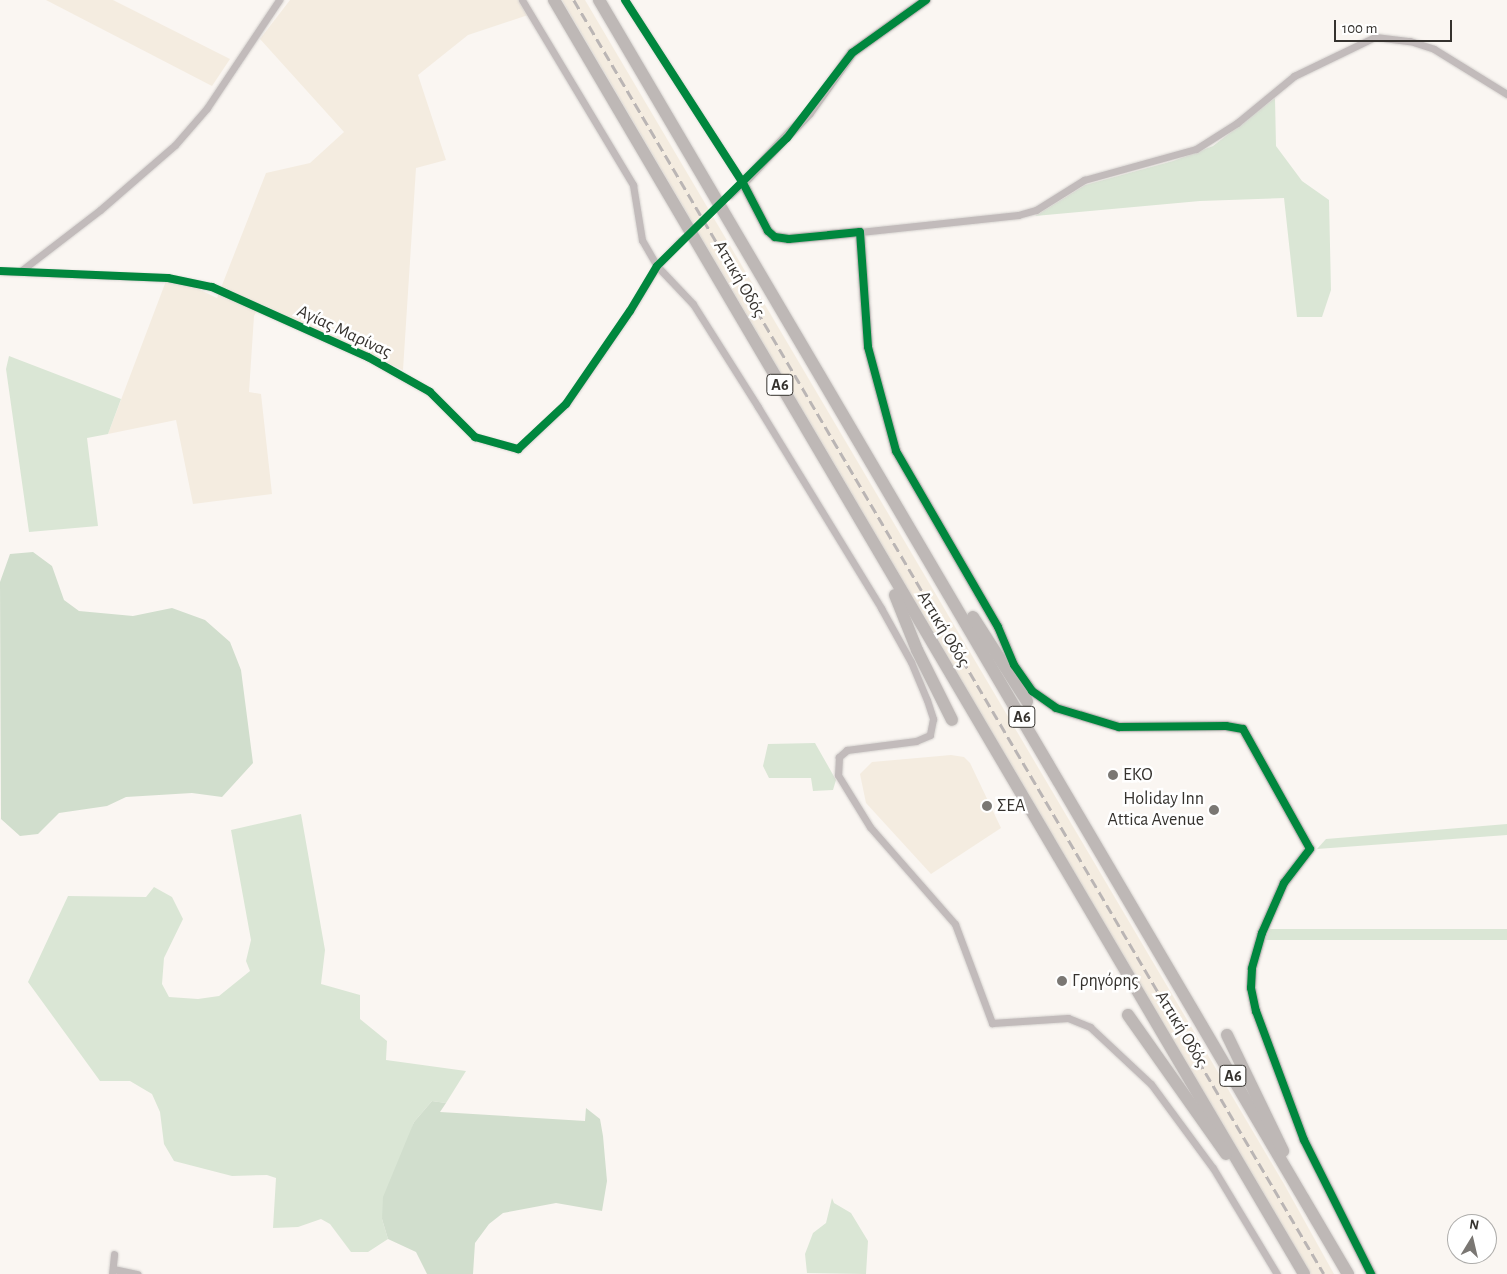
<!DOCTYPE html>
<html>
<head>
<meta charset="utf-8">
<style>
  body { margin:0 }
  #map { position:relative; width:1507px; height:1274px; overflow:hidden; background:#faf6f2; font-family:"Alegreya Sans",sans-serif }
  div>[style] { position:absolute }
  .built>* { inset:0; background:#f4ece0 }
  .green>* { inset:0; background:#dae6d5; transform-origin:0 0 }
  .forest>* { inset:0; background:#d1decd }
  .street-tunnel>* { height:7px; margin-top:-3.5px; transform-origin:0; background:repeating-linear-gradient(90deg,#d3cfcb 0 7px,transparent 0 10.5px) }
  .roads { filter:drop-shadow(0 0 1px #d6d3d0) drop-shadow(0 0 1px #d6d3d0) }
  .street>* { height:7px; margin:-3.5px; padding:0 3.5px; transform-origin:3.5px; border-radius:3.5px; background:#c2bbbb }
  .secondary>* { height:10px; margin:-5px; padding:0 5px; transform-origin:5px; border-radius:5px; background:#c1bab9 }
  .highway>* { height:12px; margin:-6px; padding:0 6px; transform-origin:6px; border-radius:6px; background:#beb8b6 }
  .rail>* { height:2.5px; margin-top:-1.25px; transform-origin:0; background:repeating-linear-gradient(90deg,#bab5b4 0 10px,transparent 0 15px) }
  .cycleway>* { height:8px; margin:-4px; padding:0 4px; transform-origin:4px; border-radius:4px; background:#00873e }
  .dots>* { width:14px; height:14px; translate:-50% -50%; box-sizing:border-box; border:2px solid #fff; border-radius:50% }
  span { translate:-50% -50%; white-space:nowrap; text-align:center; line-height:1.15; -webkit-text-stroke:5px #fff; paint-order:stroke }
  .shield-label span { padding:1px 4px; background:#fff; border:1px solid; border-radius:4px; -webkit-text-stroke-width:0 }
  .shield-label { font-size:16px; color:#35322e; font-weight:700 }
  .street-label { font-size:18px; color:#35322e }
  .poi-label { font-size:18px; color:#35322e }
  .left { translate:0 -50%; text-align:left }
  .right { translate:-100% -50%; text-align:right }
  .north { position:absolute; left:1447px; top:1214px; width:50px; height:50px; box-sizing:border-box; background:#fff; border:1px solid #aeadab; border-radius:50%; rotate:9deg; font-size:14px; font-weight:700; line-height:20px; text-align:center; color:#35322e }
  .north::after { content:''; display:block; margin:auto; width:18px; height:22px; background:#7a7773; clip-path:polygon(50% 0,100% 100%,50% 72%,0 100%) }
  .scale { position:absolute; left:1334px; top:20px; width:118px; height:22px; box-sizing:border-box; border:2px solid #35322e; border-top:0; padding-left:6px; font-size:15px; line-height:18px; white-space:nowrap; color:#35322e; -webkit-text-stroke:4px #fff; paint-order:stroke }
</style>
</head>
<body>
<div id="map">
  <div class="built">
    <i style="clip-path:polygon(46px 0,113px 0,230px 59px,212px 86px)"></i>
    <i style="clip-path:polygon(290px 0,522px 0,531px 14px,468px 35px,418px 75px,446px 160px,416px 168px,403px 370px,261px 304px,254px 316px,249px 392px,261px 394px,272px 494px,193px 504px,176px 420px,108px 434px,166px 281px,192px 286px,217px 298px,266px 173px,310px 163px,344px 132px,260px 39px)"></i>
    <i style="clip-path:polygon(562px 0,585px 0,1284px 1184px,1334px 1274px,1310px 1274px)"></i>
    <i style="clip-path:polygon(951px 755px,964px 757px,970px 763px,1001px 828px,931px 874px,866px 803px,860px 774px,872px 762px)"></i>
  </div>
  <div class="green">
    <i style="clip-path:polygon(1275px 98px,1276px 146px,1302px 181px,1329px 200px,1331px 290px,1322px 317px,1297px 317px,1284px 198px,1200px 201px,1035px 216px,1085px 185px,1173px 161px,1213px 146px)"></i>
    <i style="clip-path:polygon(9px 356px,121px 399px,108px 434px,87px 438px,98px 526px,29px 532px,6px 369px)"></i>
    <i style="clip-path:polygon(815px 743px,836px 780px,833px 790px,813px 791px,811px 778px,769px 778px,763px 766px,768px 744px)"></i>
    <i style="clip-path:polygon(301px 814px,325px 950px,321px 984px,360px 995px,360px 1019px,387px 1041px,386px 1060px,466px 1071px,446px 1103px,432px 1101px,414px 1122px,382px 1219px,388px 1239px,368px 1252px,351px 1252px,330px 1224px,321px 1219px,298px 1227px,273px 1228px,276px 1178px,267px 1175px,232px 1176px,174px 1161px,164px 1144px,160px 1112px,152px 1094px,130px 1081px,100px 1081px,28px 982px,68px 896px,146px 897px,154px 887px,172px 897px,183px 919px,164px 958px,162px 984px,169px 997px,198px 999px,219px 996px,250px 971px,246px 961px,251px 940px,231px 830px)"></i>
    <i style="clip-path:polygon(1507px 824px,1507px 835px,1317px 849px,1326px 839px)"></i>
    <i style="left:1507px;top:929px;width:11px;height:243px;rotate:90deg"></i>
    <i style="clip-path:polygon(832px 1198px,834px 1203px,851px 1213px,868px 1241px,866px 1274px,807px 1273px,805px 1254px,813px 1233px,826px 1223px)"></i>
  </div>
  <div class="forest">
    <i style="clip-path:polygon(33px 552px,52px 566px,64px 600px,79px 611px,133px 616px,172px 608px,205px 620px,230px 642px,241px 670px,253px 763px,222px 797px,192px 793px,126px 797px,107px 806px,59px 813px,38px 834px,20px 836px,1px 819px,0 582px,10px 554px)"></i>
    <i style="clip-path:polygon(432px 1101px,446px 1103px,440px 1112px,585px 1121px,586px 1108px,600px 1119px,603px 1136px,607px 1181px,602px 1211px,556px 1203px,503px 1213px,489px 1224px,475px 1243px,473px 1274px,427px 1274px,416px 1252px,388px 1239px,382px 1219px,383px 1197px,414px 1122px)"></i>
  </div>
  <div class="street-tunnel">
    <i style="left:680px;top:241px;width:68px;rotate:-42.6deg"></i>
  </div>
  <div class="roads">
    <div class="street">
      <i style="left:522px;top:0;width:216px;rotate:59deg"></i>
      <i style="left:633px;top:185px;width:56px;rotate:80.7deg"></i>
      <i style="left:642px;top:240px;width:30px;rotate:60deg"></i>
      <i style="left:657px;top:266px;width:52px;rotate:46.5deg"></i>
      <i style="left:693px;top:304px;width:122px;rotate:57.7deg"></i>
      <i style="left:758px;top:407px;width:236px;rotate:58.5deg"></i>
      <i style="left:881px;top:608px;width:62px;rotate:60.9deg"></i>
      <i style="left:911px;top:662px;width:41px;rotate:67.2deg"></i>
      <i style="left:927px;top:700px;width:20px;rotate:72deg"></i>
      <i style="left:933px;top:719px;width:16px;rotate:101deg"></i>
      <i style="left:930px;top:735px;width:15px;rotate:157deg"></i>
      <i style="left:916px;top:741px;width:70px;rotate:172.6deg"></i>
      <i style="left:847px;top:750px;width:11px;rotate:139deg"></i>
      <i style="left:839px;top:757px;width:18px;rotate:93deg"></i>
      <i style="left:838px;top:775px;width:61px;rotate:58.4deg"></i>
      <i style="left:870px;top:827px;width:129px;rotate:48.8deg"></i>
      <i style="left:955px;top:924px;width:106px;rotate:69.5deg"></i>
      <i style="left:992px;top:1023px;width:76px;rotate:-3.8deg"></i>
      <i style="left:1068px;top:1018px;width:24px;rotate:22deg"></i>
      <i style="left:1090px;top:1027px;width:83px;rotate:43.1deg"></i>
      <i style="left:1151px;top:1084px;width:104px;rotate:53.6deg"></i>
      <i style="left:1213px;top:1168px;width:124px;rotate:58.9deg"></i>
      <i style="left:625px;top:0;width:218px;rotate:57.2deg"></i>
      <i style="left:743px;top:183px;width:18px;rotate:137deg"></i>
      <i style="left:860px;top:232px;width:159px;rotate:-6.1deg"></i>
      <i style="left:1018px;top:215px;width:19px;rotate:-16deg"></i>
      <i style="left:1036px;top:210px;width:57px;rotate:-32deg"></i>
      <i style="left:1084px;top:180px;width:116px;rotate:-15.5deg"></i>
      <i style="left:1196px;top:149px;width:49px;rotate:-32.4deg"></i>
      <i style="left:1237px;top:123px;width:74px;rotate:-39.5deg"></i>
      <i style="left:1294px;top:76px;width:90px;rotate:-25.7deg"></i>
      <i style="left:1375px;top:37px;width:35px;rotate:7deg"></i>
      <i style="left:1410px;top:41px;width:25px;rotate:18deg"></i>
      <i style="left:1434px;top:49px;width:86px;rotate:31.7deg"></i>
      <i style="left:22px;top:270px;width:98px;rotate:-37.6deg"></i>
      <i style="left:100px;top:210px;width:99px;rotate:-40.9deg"></i>
      <i style="left:175px;top:145px;width:49px;rotate:-49.1deg"></i>
      <i style="left:207px;top:108px;width:130px;rotate:-56.3deg"></i>
      <i style="left:0;top:271px;width:168px;rotate:2.4deg"></i>
      <i style="left:168px;top:278px;width:45px;rotate:11.6deg"></i>
      <i style="left:212px;top:287px;width:171px;rotate:24.2deg"></i>
      <i style="left:368px;top:357px;width:71px;rotate:29.4deg"></i>
      <i style="left:430px;top:392px;width:64px;rotate:45deg"></i>
      <i style="left:475px;top:437px;width:45px;rotate:15.6deg"></i>
      <i style="left:518px;top:449px;width:66px;rotate:-43.2deg"></i>
      <i style="left:566px;top:404px;width:113px;rotate:-55.5deg"></i>
      <i style="left:630px;top:311px;width:52px;rotate:-59deg"></i>
      <i style="left:657px;top:266px;width:34px;rotate:-47deg"></i>
      <i style="left:113px;top:1269px;width:25px;rotate:12deg"></i>
      <i style="left:112px;top:1274px;width:20px;rotate:-84deg"></i>
    </div>
    <div class="secondary">
      <i style="left:926px;top:0;width:91px;rotate:144.4deg"></i>
      <i style="left:852px;top:53px;width:74px;rotate:125.6deg"></i>
      <i style="left:809px;top:113px;width:96px;rotate:133.3deg"></i>
      <i style="left:743px;top:183px;width:54px;rotate:62.5deg"></i>
      <i style="left:768px;top:231px;width:9px;rotate:41deg"></i>
      <i style="left:775px;top:237px;width:14px;rotate:8deg"></i>
      <i style="left:789px;top:239px;width:71px;rotate:-5.6deg"></i>
      <i style="left:860px;top:232px;width:115px;rotate:86deg"></i>
      <i style="left:868px;top:347px;width:108px;rotate:74.9deg"></i>
      <i style="left:896px;top:451px;width:203px;rotate:59.9deg"></i>
      <i style="left:998px;top:627px;width:41px;rotate:67.2deg"></i>
      <i style="left:1014px;top:665px;width:32px;rotate:55deg"></i>
      <i style="left:1032px;top:691px;width:29px;rotate:35deg"></i>
      <i style="left:1056px;top:708px;width:66px;rotate:16.8deg"></i>
      <i style="left:1119px;top:727px;width:107px;rotate:-0.5deg"></i>
      <i style="left:1226px;top:726px;width:17px;rotate:10deg"></i>
      <i style="left:1243px;top:729px;width:137px;rotate:60.8deg"></i>
      <i style="left:1310px;top:849px;width:43px;rotate:127.4deg"></i>
      <i style="left:1284px;top:883px;width:55px;rotate:113.7deg"></i>
      <i style="left:1262px;top:933px;width:37px;rotate:106deg"></i>
      <i style="left:1252px;top:969px;width:19px;rotate:93deg"></i>
      <i style="left:1251px;top:988px;width:24px;rotate:78deg"></i>
      <i style="left:1256px;top:1011px;width:138px;rotate:69.6deg"></i>
      <i style="left:1304px;top:1140px;width:150px;rotate:63.4deg"></i>
    </div>
    <div class="highway">
      <i style="left:554px;top:0;width:1478px;rotate:59.51deg"></i>
      <i style="left:599px;top:0;width:1478px;rotate:59.55deg"></i>
      <i style="left:895px;top:595px;width:59px;rotate:68.2deg"></i>
      <i style="left:917px;top:650px;width:78px;rotate:63.4deg"></i>
      <i style="left:973px;top:617px;width:100px;rotate:57.3deg"></i>
      <i style="left:1128px;top:1015px;width:170px;rotate:54.8deg"></i>
      <i style="left:1227px;top:1035px;width:129px;rotate:64.2deg"></i>
    </div>
  </div>
  <div class="rail">
    <i style="left:574px;top:0;width:1478px;rotate:59.51deg"></i>
  </div>
  <div class="cycleway">
    <i style="left:625px;top:0;width:218px;rotate:57.2deg"></i>
    <i style="left:743px;top:183px;width:54px;rotate:62.5deg"></i>
    <i style="left:768px;top:231px;width:9px;rotate:41deg"></i>
    <i style="left:775px;top:237px;width:14px;rotate:8deg"></i>
    <i style="left:789px;top:239px;width:71px;rotate:-5.6deg"></i>
    <i style="left:860px;top:232px;width:115px;rotate:86deg"></i>
    <i style="left:868px;top:347px;width:108px;rotate:74.9deg"></i>
    <i style="left:896px;top:451px;width:203px;rotate:59.9deg"></i>
    <i style="left:998px;top:627px;width:41px;rotate:67.2deg"></i>
    <i style="left:1014px;top:665px;width:32px;rotate:55deg"></i>
    <i style="left:1032px;top:691px;width:29px;rotate:35deg"></i>
    <i style="left:1056px;top:708px;width:66px;rotate:16.8deg"></i>
    <i style="left:1119px;top:727px;width:107px;rotate:-0.5deg"></i>
    <i style="left:1226px;top:726px;width:17px;rotate:10deg"></i>
    <i style="left:1243px;top:729px;width:137px;rotate:60.8deg"></i>
    <i style="left:1310px;top:849px;width:43px;rotate:127.4deg"></i>
    <i style="left:1284px;top:883px;width:55px;rotate:113.7deg"></i>
    <i style="left:1262px;top:933px;width:37px;rotate:106deg"></i>
    <i style="left:1252px;top:969px;width:19px;rotate:93deg"></i>
    <i style="left:1251px;top:988px;width:24px;rotate:78deg"></i>
    <i style="left:1256px;top:1011px;width:138px;rotate:69.6deg"></i>
    <i style="left:1304px;top:1140px;width:150px;rotate:63.4deg"></i>
    <i style="left:0;top:271px;width:168px;rotate:2.4deg"></i>
    <i style="left:168px;top:278px;width:45px;rotate:11.6deg"></i>
    <i style="left:212px;top:287px;width:171px;rotate:24.2deg"></i>
    <i style="left:368px;top:357px;width:71px;rotate:29.4deg"></i>
    <i style="left:430px;top:392px;width:64px;rotate:45deg"></i>
    <i style="left:475px;top:437px;width:45px;rotate:15.6deg"></i>
    <i style="left:518px;top:449px;width:66px;rotate:-43.2deg"></i>
    <i style="left:566px;top:404px;width:113px;rotate:-55.5deg"></i>
    <i style="left:630px;top:311px;width:52px;rotate:-59deg"></i>
    <i style="left:657px;top:266px;width:182px;rotate:-44.6deg"></i>
    <i style="left:787px;top:138px;width:107px;rotate:-52.6deg"></i>
    <i style="left:852px;top:53px;width:91px;rotate:-35.6deg"></i>
  </div>
  <div class="dots">
    <i style="left:1113px;top:775px;background:#7a7773"></i>
    <i style="left:987px;top:806px;background:#7a7773"></i>
    <i style="left:1214px;top:810px;background:#7a7773"></i>
    <i style="left:1062px;top:981px;background:#7a7773"></i>
  </div>
  <div class="shield-label">
    <span style="left:780px;top:385px">Α6</span>
    <span style="left:1022px;top:717px">Α6</span>
    <span style="left:1233px;top:1076px">Α6</span>
  </div>
  <div class="street-label">
    <span style="left:739px;top:279px;rotate:60deg">Αττική Οδός</span>
    <span style="left:344px;top:332px;rotate:25deg">Αγίας Μαρίνας</span>
    <span style="left:943px;top:629px;rotate:59deg">Αττική Οδός</span>
    <span style="left:1181px;top:1029px;rotate:59deg">Αττική Οδός</span>
  </div>
  <div class="poi-label">
    <span class="left" style="left:1123px;top:775px">EKO</span>
    <span class="right" style="left:1204px;top:810px">Holiday Inn<br>Attica Avenue</span>
    <span class="left" style="left:997px;top:806px">ΣΕΑ</span>
    <span class="left" style="left:1072px;top:981px">Γρηγόρης</span>
  </div>
  <div class="north">N</div>
  <div class="scale">100 m</div>
</div>
</body>
</html>
